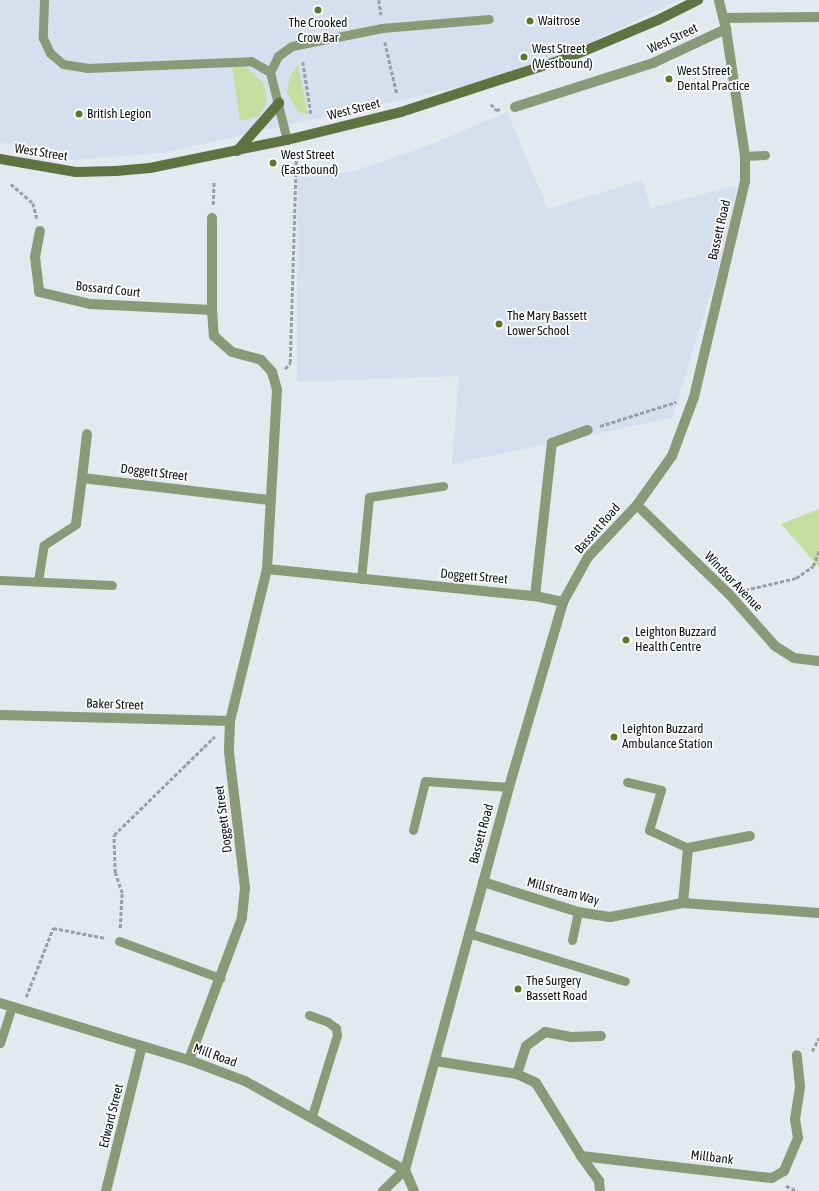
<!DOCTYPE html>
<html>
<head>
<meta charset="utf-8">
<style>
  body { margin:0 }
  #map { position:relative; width:819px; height:1191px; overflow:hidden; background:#e4e9f0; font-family:"Asap Condensed",sans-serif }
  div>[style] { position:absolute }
  .built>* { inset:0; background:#d6dfed }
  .green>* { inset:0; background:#c3df9f }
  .path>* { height:2.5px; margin-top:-1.25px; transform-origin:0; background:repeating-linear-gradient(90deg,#9a9ea3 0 4px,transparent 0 6px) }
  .lane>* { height:9px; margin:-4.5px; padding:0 4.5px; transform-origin:4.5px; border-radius:4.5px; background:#8a9978 }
  .street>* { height:10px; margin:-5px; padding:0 5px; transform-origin:5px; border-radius:5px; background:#8a9978 }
  .secondary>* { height:10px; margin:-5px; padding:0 5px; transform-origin:5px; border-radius:5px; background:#5e7242 }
  .dots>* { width:11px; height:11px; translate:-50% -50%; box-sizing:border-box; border:2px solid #fff; border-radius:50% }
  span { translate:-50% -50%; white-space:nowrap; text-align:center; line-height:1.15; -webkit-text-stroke:3.5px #fff; paint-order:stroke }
  .poi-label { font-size:13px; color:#101214 }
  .left { translate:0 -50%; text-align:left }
  .street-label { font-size:13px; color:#101214 }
</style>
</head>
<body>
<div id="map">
  <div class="built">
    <i style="clip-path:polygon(0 0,678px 0,569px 53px,482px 82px,162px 153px,72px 160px,0 142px)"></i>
    <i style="clip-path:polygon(507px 112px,548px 209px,642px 180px,651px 208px,737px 185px,717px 273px,672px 418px,452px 464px,459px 376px,297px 382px,298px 178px,351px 172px,425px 147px)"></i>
  </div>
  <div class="green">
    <i style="clip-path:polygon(298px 64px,308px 114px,298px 112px,287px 93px,290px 76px)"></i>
    <i style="clip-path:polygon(232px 66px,246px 67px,264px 84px,267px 102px,259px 116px,240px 121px)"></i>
    <i style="clip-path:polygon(819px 509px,819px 567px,781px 524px)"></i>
  </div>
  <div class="path">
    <i style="left:379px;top:0;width:15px;rotate:82deg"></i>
    <i style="left:385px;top:42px;width:53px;rotate:77deg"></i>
    <i style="left:303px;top:62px;width:52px;rotate:81.1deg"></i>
    <i style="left:491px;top:104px;width:8px;rotate:50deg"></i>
    <i style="left:496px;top:110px;width:5px;rotate:-11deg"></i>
    <i style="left:11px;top:184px;width:29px;rotate:41deg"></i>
    <i style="left:33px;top:203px;width:16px;rotate:75deg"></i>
    <i style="left:213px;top:205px;width:24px;rotate:-88deg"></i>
    <i style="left:285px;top:369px;width:8px;rotate:-50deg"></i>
    <i style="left:290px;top:363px;width:204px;rotate:-88.3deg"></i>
    <i style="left:600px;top:426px;width:80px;rotate:-17.5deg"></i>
    <i style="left:745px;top:590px;width:52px;rotate:-13.2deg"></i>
    <i style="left:796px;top:578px;width:21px;rotate:-35deg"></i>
    <i style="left:813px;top:566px;width:16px;rotate:-68deg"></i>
    <i style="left:120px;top:928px;width:35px;rotate:-87deg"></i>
    <i style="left:122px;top:893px;width:21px;rotate:-109deg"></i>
    <i style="left:115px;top:873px;width:38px;rotate:-92deg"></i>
    <i style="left:114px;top:835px;width:141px;rotate:-44.4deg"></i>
    <i style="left:26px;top:997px;width:74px;rotate:-68.6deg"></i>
    <i style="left:53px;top:928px;width:54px;rotate:10.7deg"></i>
    <i style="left:812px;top:1051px;width:15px;rotate:-62deg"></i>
    <i style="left:786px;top:1186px;width:13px;rotate:23deg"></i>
  </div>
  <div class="lane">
    <i style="left:44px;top:0;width:38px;rotate:92deg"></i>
    <i style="left:43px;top:38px;width:17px;rotate:65deg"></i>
    <i style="left:50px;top:53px;width:17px;rotate:40deg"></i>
    <i style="left:63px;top:64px;width:24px;rotate:9deg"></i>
    <i style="left:87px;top:68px;width:164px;rotate:-2.4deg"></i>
    <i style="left:251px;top:61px;width:22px;rotate:30deg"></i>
    <i style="left:270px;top:72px;width:70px;rotate:76deg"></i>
    <i style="left:270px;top:72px;width:18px;rotate:-63deg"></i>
    <i style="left:278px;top:56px;width:17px;rotate:-36deg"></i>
    <i style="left:292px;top:46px;width:92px;rotate:-11.3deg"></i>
    <i style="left:382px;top:28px;width:107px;rotate:-4.8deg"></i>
    <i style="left:745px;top:156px;width:20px;rotate:-3deg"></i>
    <i style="left:361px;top:579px;width:82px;rotate:-84.4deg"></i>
    <i style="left:369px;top:497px;width:75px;rotate:-8.5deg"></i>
    <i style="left:0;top:580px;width:112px;rotate:2.6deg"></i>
    <i style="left:38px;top:581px;width:36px;rotate:-81deg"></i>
    <i style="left:44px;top:545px;width:38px;rotate:-33deg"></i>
    <i style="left:627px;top:782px;width:35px;rotate:13deg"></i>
    <i style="left:661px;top:790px;width:42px;rotate:106.7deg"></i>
    <i style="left:649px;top:830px;width:43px;rotate:24.8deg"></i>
    <i style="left:413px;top:830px;width:50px;rotate:-76.2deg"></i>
    <i style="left:425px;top:781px;width:84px;rotate:4.1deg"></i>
    <i style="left:468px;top:933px;width:164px;rotate:17deg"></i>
    <i style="left:572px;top:940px;width:29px;rotate:-78deg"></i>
    <i style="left:119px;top:941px;width:108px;rotate:20.1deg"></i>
    <i style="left:309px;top:1015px;width:20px;rotate:20deg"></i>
    <i style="left:328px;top:1022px;width:10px;rotate:37deg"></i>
    <i style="left:336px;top:1028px;width:7px;rotate:82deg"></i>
    <i style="left:337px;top:1035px;width:85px;rotate:107.2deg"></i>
    <i style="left:0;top:1043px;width:39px;rotate:-72deg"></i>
  </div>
  <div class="street">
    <i style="left:724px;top:18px;width:95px;rotate:-0.6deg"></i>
    <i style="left:515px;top:107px;width:145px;rotate:-17.7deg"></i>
    <i style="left:653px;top:63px;width:81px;rotate:-25deg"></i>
    <i style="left:40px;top:231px;width:26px;rotate:101deg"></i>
    <i style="left:35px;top:257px;width:35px;rotate:83deg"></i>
    <i style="left:39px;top:292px;width:52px;rotate:13.2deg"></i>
    <i style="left:90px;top:304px;width:122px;rotate:2.8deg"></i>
    <i style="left:212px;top:310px;width:26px;rotate:86deg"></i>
    <i style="left:214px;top:336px;width:24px;rotate:42deg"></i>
    <i style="left:232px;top:352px;width:30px;rotate:15deg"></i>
    <i style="left:261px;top:360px;width:16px;rotate:47deg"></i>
    <i style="left:272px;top:372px;width:19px;rotate:74deg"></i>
    <i style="left:277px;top:390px;width:179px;rotate:93.2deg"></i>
    <i style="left:267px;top:569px;width:156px;rotate:103.7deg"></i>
    <i style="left:230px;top:721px;width:31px;rotate:92deg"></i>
    <i style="left:229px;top:752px;width:137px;rotate:83.3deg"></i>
    <i style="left:245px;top:888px;width:30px;rotate:96deg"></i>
    <i style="left:242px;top:918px;width:152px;rotate:110.5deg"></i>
    <i style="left:212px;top:310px;width:92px;rotate:-90deg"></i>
    <i style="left:82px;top:478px;width:44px;rotate:-83.5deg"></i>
    <i style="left:637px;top:505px;width:128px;rotate:44.1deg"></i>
    <i style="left:729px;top:594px;width:69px;rotate:48.5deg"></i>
    <i style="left:775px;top:646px;width:22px;rotate:32deg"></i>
    <i style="left:794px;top:658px;width:25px;rotate:7deg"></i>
    <i style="left:76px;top:524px;width:46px;rotate:-82.6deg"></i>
    <i style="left:82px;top:478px;width:189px;rotate:6.7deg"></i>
    <i style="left:267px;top:569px;width:269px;rotate:5.8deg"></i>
    <i style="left:535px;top:596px;width:29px;rotate:12deg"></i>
    <i style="left:535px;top:596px;width:154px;rotate:-83.7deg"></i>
    <i style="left:552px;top:443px;width:38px;rotate:-20deg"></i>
    <i style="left:0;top:715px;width:230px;rotate:1.5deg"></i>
    <i style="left:483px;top:882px;width:100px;rotate:17.5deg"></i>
    <i style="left:578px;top:912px;width:32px;rotate:9deg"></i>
    <i style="left:610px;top:917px;width:74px;rotate:-10.9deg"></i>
    <i style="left:683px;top:903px;width:136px;rotate:4.2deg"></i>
    <i style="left:683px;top:903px;width:55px;rotate:-84.8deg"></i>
    <i style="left:688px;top:848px;width:63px;rotate:-11deg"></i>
    <i style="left:0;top:1003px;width:197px;rotate:16.8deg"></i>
    <i style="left:189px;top:1060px;width:60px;rotate:20.6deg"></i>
    <i style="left:245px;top:1081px;width:183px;rotate:29.1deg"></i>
    <i style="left:435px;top:1061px;width:83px;rotate:9deg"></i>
    <i style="left:517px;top:1074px;width:21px;rotate:25deg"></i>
    <i style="left:536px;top:1083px;width:86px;rotate:58.3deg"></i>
    <i style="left:581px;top:1156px;width:192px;rotate:6.6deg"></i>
    <i style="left:772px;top:1178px;width:14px;rotate:-30deg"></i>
    <i style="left:784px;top:1171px;width:36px;rotate:-67deg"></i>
    <i style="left:798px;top:1138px;width:19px;rotate:-99deg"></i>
    <i style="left:795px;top:1119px;width:33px;rotate:-81deg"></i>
    <i style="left:800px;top:1086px;width:31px;rotate:-96deg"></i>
    <i style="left:517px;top:1074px;width:29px;rotate:-72deg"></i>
    <i style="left:526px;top:1046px;width:24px;rotate:-36deg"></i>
    <i style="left:545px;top:1032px;width:26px;rotate:11deg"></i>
    <i style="left:571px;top:1037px;width:30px;rotate:-2deg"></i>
    <i style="left:581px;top:1156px;width:31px;rotate:54deg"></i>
    <i style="left:599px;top:1181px;width:10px;rotate:84deg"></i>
    <i style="left:405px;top:1170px;width:397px;rotate:-74.8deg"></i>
    <i style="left:509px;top:787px;width:193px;rotate:-73.7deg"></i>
    <i style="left:563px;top:602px;width:51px;rotate:-60.9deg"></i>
    <i style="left:588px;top:557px;width:71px;rotate:-46.7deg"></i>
    <i style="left:637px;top:505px;width:60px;rotate:-54.5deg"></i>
    <i style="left:672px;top:456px;width:63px;rotate:-69.6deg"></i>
    <i style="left:694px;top:397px;width:221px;rotate:-76.7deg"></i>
    <i style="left:745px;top:182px;width:26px;rotate:-90deg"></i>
    <i style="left:745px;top:156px;width:128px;rotate:-98.5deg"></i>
    <i style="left:726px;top:29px;width:30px;rotate:-104deg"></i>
    <i style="left:405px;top:1170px;width:23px;rotate:67deg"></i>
    <i style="left:106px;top:1191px;width:149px;rotate:-76.1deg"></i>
    <i style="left:383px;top:1191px;width:30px;rotate:-44deg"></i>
  </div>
  <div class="secondary">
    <i style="left:237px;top:151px;width:64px;rotate:-48.8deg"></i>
    <i style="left:0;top:159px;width:77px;rotate:9.7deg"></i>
    <i style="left:76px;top:172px;width:40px;rotate:-1.4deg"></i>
    <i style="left:116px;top:171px;width:34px;rotate:-5deg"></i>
    <i style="left:150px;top:168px;width:140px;rotate:-11.6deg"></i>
    <i style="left:287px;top:140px;width:117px;rotate:-13.8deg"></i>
    <i style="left:401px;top:112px;width:178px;rotate:-18deg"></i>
    <i style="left:570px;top:57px;width:95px;rotate:-22.8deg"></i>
    <i style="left:658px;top:20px;width:45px;rotate:-26.6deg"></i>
  </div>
  <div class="dots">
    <i style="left:318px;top:10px;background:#5b782d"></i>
    <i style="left:530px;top:21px;background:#5b782d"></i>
    <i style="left:524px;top:57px;background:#5b782d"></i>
    <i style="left:669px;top:79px;background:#5b782d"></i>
    <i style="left:79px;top:114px;background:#5b782d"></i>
    <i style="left:273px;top:163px;background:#5b782d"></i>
    <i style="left:499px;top:324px;background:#5b782d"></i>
    <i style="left:626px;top:640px;background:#5b782d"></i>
    <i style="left:614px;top:737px;background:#5b782d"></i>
    <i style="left:518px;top:989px;background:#5b782d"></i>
  </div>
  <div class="poi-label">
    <span class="left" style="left:538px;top:21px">Waitrose</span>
    <span style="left:318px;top:31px">The Crooked<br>Crow Bar</span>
    <span class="left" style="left:532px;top:57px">West Street<br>(Westbound)</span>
    <span class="left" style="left:677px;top:79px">West Street<br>Dental Practice</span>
    <span class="left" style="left:87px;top:114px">British Legion</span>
    <span class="left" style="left:281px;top:163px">West Street<br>(Eastbound)</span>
    <span class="left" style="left:507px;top:324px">The Mary Bassett<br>Lower School</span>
    <span class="left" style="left:635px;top:640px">Leighton Buzzard<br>Health Centre</span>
    <span class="left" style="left:622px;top:737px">Leighton Buzzard<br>Ambulance Station</span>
    <span class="left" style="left:526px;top:989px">The Surgery<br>Bassett Road</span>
  </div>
  <div class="street-label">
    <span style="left:673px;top:39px;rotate:-25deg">West Street</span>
    <span style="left:354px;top:110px;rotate:-14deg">West Street</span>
    <span style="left:41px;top:153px;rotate:9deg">West Street</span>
    <span style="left:720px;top:230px;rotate:-77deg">Bassett Road</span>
    <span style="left:108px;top:290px;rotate:6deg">Bossard Court</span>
    <span style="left:154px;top:473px;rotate:7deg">Doggett Street</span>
    <span style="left:598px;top:529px;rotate:-49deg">Bassett Road</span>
    <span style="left:474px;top:577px;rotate:5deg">Doggett Street</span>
    <span style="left:733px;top:582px;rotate:46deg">Windsor Avenue</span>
    <span style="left:115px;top:705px;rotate:2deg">Baker Street</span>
    <span style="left:224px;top:819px;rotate:-97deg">Doggett Street</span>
    <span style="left:482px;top:834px;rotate:-75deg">Bassett Road</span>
    <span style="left:563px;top:892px;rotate:15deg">Millstream Way</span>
    <span style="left:215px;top:1056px;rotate:20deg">Mill Road</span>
    <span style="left:112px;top:1116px;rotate:-76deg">Edward Street</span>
    <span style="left:712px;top:1158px;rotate:7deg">Millbank</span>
  </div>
</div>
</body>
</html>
